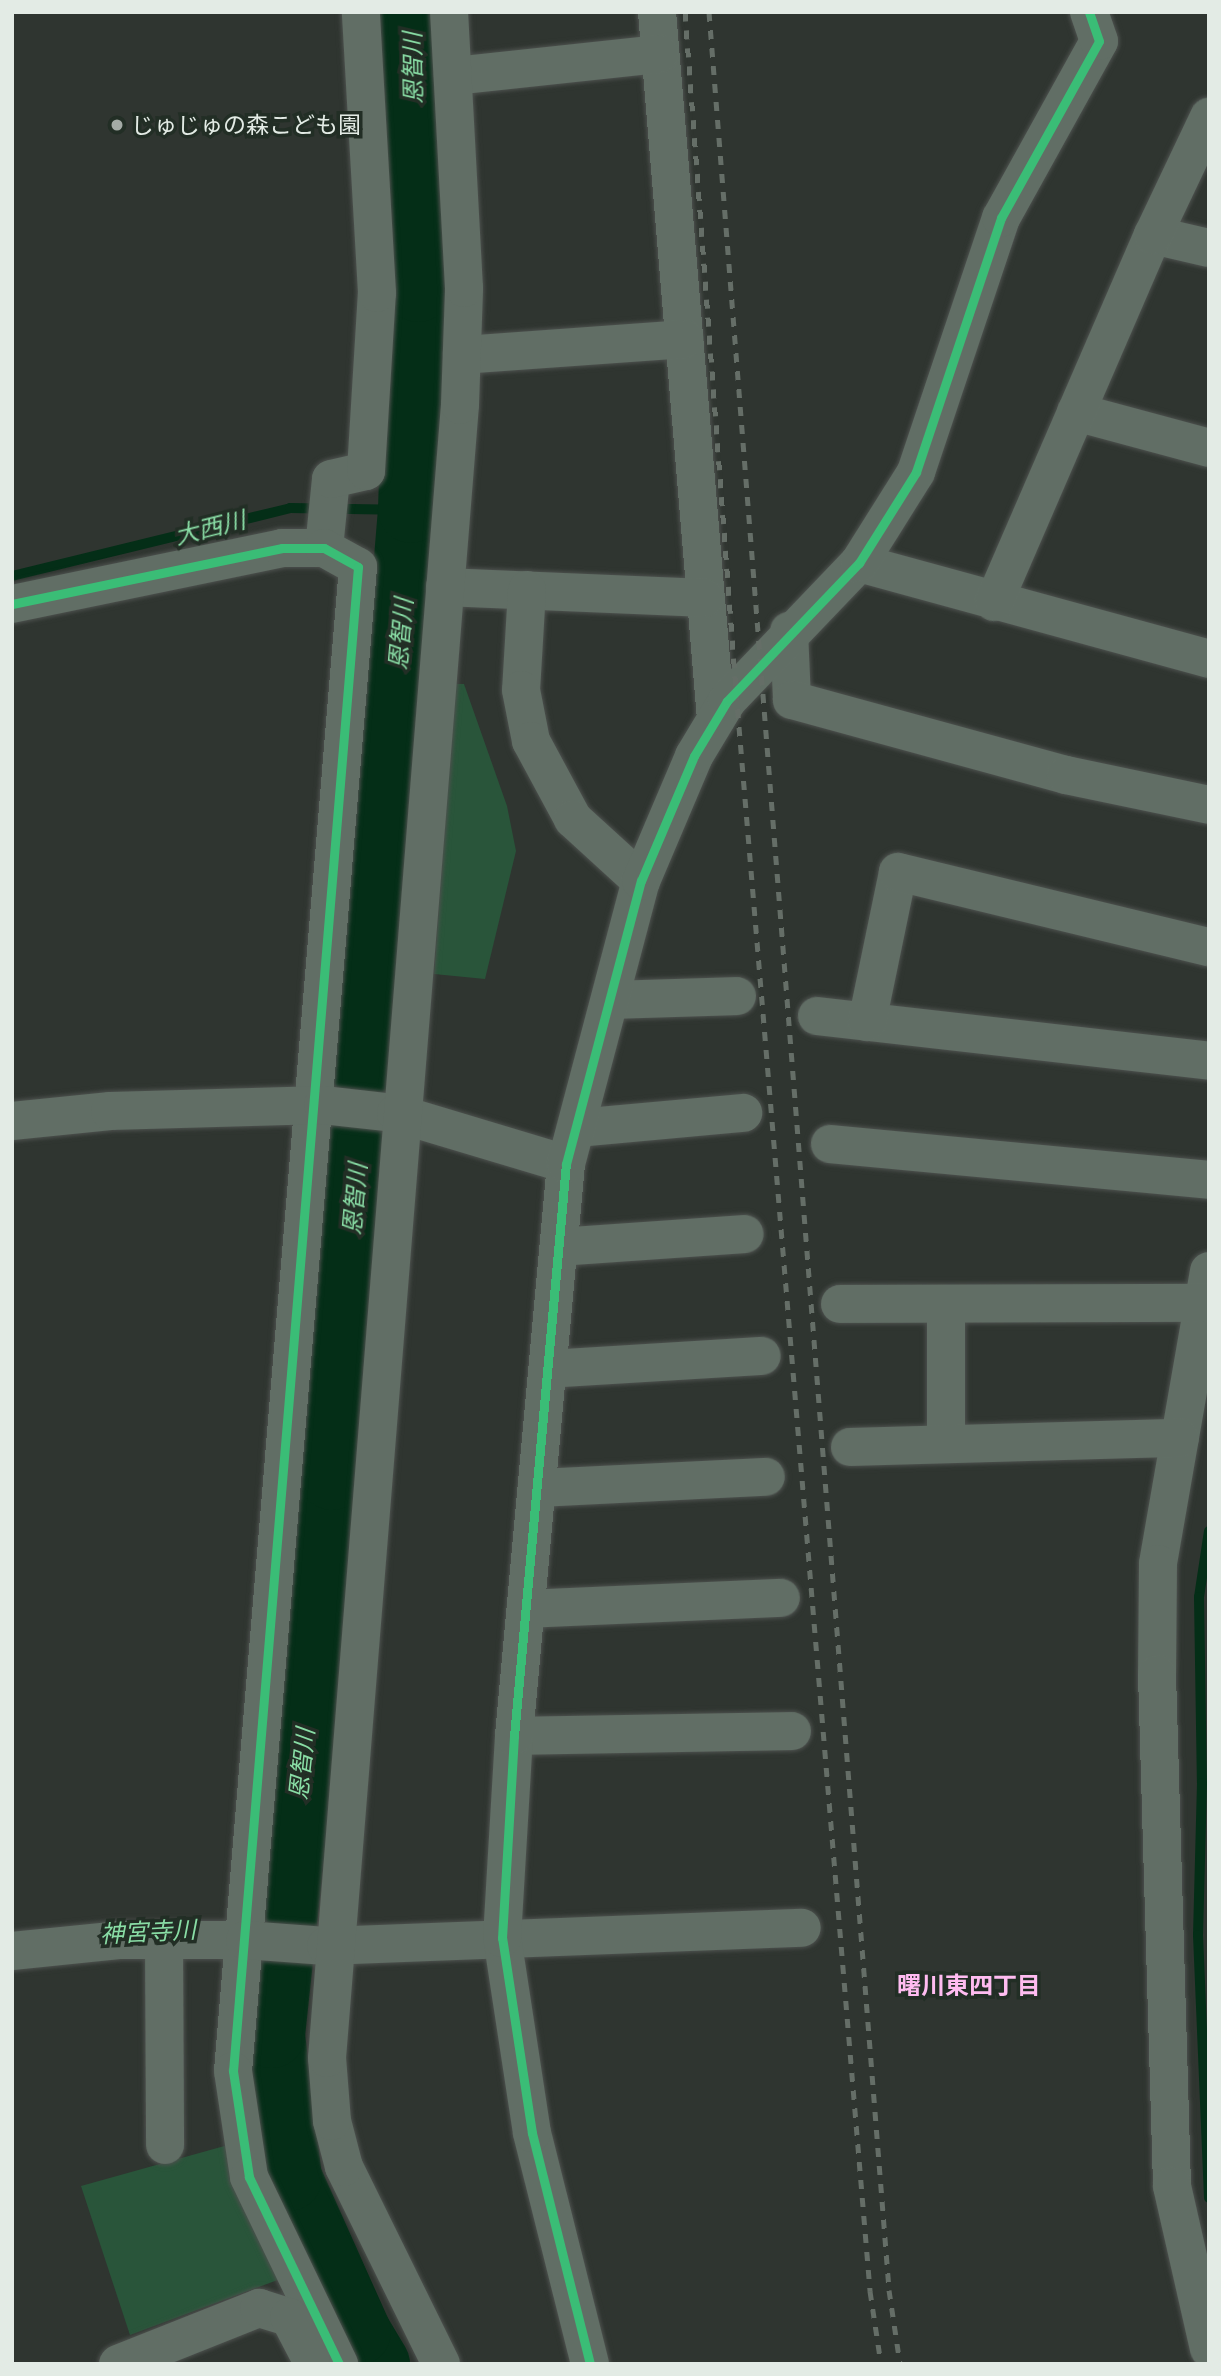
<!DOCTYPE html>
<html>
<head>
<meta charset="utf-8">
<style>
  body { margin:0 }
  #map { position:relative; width:1221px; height:2376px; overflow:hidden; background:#2f3530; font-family:Arial,"Noto Sans JP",sans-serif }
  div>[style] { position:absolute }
  .green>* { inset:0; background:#29553a }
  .stream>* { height:10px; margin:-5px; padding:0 5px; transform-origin:5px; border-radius:5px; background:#042e17 }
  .river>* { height:66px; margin:-33px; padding:0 33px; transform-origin:33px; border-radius:33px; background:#042e17 }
  .roads { filter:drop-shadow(0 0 2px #4d514e) drop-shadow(0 0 2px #4d514e) }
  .minor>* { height:38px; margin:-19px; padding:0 19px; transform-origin:19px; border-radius:19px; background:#616e65 }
  .rail>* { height:5px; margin-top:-2.5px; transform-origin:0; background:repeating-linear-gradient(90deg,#656e67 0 9px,transparent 0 18px) }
  .cycleway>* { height:9px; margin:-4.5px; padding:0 4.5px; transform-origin:4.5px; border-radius:4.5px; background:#3abd76 }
  .dots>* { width:19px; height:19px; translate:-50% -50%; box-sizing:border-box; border:4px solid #222e25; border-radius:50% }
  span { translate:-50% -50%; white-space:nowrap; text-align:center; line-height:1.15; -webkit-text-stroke:7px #222e25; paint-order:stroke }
  .poi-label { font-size:23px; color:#e3ebe5 }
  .left { translate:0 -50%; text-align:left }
  .water-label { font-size:24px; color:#89dda5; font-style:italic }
  .neighbourhood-label { font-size:24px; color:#febcf0; font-weight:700 }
  .frame { position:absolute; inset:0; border:14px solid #e3ebe5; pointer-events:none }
</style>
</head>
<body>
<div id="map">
  <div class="green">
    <i style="clip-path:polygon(455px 684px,464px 684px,507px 806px,516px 851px,485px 979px,434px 974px)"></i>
    <i style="clip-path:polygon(228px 2145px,283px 2278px,130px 2335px,81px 2186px)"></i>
  </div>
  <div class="stream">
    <i style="left:12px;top:576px;width:286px;rotate:-13.7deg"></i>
    <i style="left:290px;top:508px;width:121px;rotate:0.9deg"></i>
    <i style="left:1209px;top:1531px;width:67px;rotate:98.6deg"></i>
    <i style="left:1199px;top:1597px;width:186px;rotate:89.1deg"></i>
    <i style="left:1202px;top:1783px;width:152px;rotate:91.5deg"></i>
    <i style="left:1198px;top:1935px;width:263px;rotate:87.6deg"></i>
  </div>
  <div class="river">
    <i style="left:377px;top:2364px;width:37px;rotate:-121deg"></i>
    <i style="left:358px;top:2332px;width:169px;rotate:-114.1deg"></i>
    <i style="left:289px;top:2178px;width:144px;rotate:-96.8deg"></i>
    <i style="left:272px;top:2035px;width:561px;rotate:-83.86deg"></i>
    <i style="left:332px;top:1477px;width:970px;rotate:-85.33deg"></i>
    <i style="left:411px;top:510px;width:221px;rotate:-88.2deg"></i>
    <i style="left:418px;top:289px;width:277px;rotate:-91.4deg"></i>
  </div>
  <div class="roads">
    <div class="minor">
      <i style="left:657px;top:12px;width:709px;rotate:85.23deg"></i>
      <i style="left:453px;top:76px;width:208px;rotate:-6.1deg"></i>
      <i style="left:1153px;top:235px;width:57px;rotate:13.1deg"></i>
      <i style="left:462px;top:355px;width:223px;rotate:-4.1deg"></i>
      <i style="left:1076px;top:412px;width:138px;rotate:15.1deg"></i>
      <i style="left:324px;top:548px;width:69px;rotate:-84.2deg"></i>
      <i style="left:331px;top:479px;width:36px;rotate:-13deg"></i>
      <i style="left:366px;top:471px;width:178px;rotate:-86.5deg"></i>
      <i style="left:377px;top:293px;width:281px;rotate:-93.3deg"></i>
      <i style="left:859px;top:563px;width:363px;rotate:15.3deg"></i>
      <i style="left:445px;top:587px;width:260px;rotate:2.4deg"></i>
      <i style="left:527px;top:590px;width:100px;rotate:93.4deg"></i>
      <i style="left:521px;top:690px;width:52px;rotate:78.9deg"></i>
      <i style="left:531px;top:741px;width:89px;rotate:61.7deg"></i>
      <i style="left:573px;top:819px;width:92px;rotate:42.4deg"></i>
      <i style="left:994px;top:602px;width:400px;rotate:-66.6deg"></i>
      <i style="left:1153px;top:235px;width:131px;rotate:-64.6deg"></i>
      <i style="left:12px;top:604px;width:276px;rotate:-11.7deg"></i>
      <i style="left:282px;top:548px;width:42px"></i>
      <i style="left:324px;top:548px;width:39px;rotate:29deg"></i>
      <i style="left:358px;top:567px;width:1509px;rotate:94.75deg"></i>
      <i style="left:233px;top:2071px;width:107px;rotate:81.4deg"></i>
      <i style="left:249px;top:2177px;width:208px;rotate:64.3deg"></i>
      <i style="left:789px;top:631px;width:69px;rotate:87.5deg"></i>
      <i style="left:792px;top:700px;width:284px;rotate:15.3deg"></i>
      <i style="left:1066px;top:775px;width:146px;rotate:11.8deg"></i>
      <i style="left:613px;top:1000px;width:124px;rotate:-1.8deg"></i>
      <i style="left:817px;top:1016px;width:395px;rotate:6.5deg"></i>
      <i style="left:867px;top:1022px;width:153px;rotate:-78.3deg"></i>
      <i style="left:898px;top:872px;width:320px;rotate:13.6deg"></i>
      <i style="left:12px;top:1121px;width:99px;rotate:-5.8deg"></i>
      <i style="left:110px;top:1111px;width:213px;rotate:-1.6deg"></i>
      <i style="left:323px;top:1105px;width:73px;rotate:6.3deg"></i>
      <i style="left:396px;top:1113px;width:177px;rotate:16.7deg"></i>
      <i style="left:577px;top:1128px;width:167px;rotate:-5.2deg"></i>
      <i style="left:830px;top:1144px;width:381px;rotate:5.4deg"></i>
      <i style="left:559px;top:1247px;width:186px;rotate:-4deg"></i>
      <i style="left:1209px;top:1271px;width:297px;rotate:99.9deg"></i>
      <i style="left:1158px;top:1564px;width:110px;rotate:90.5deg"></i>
      <i style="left:1157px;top:1674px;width:512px;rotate:88.32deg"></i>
      <i style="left:1172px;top:2186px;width:167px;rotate:77.2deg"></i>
      <i style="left:840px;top:1304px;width:363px;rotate:-0.2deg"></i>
      <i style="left:946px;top:1304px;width:140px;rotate:90deg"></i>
      <i style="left:548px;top:1369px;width:214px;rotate:-3.5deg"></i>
      <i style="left:850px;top:1447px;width:330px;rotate:-1.6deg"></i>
      <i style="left:537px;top:1488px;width:229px;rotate:-2.8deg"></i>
      <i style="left:526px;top:1609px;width:255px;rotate:-2.5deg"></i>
      <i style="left:514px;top:1736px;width:278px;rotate:-1deg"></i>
      <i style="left:164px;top:1940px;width:205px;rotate:89.7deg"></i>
      <i style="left:12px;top:1951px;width:110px;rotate:-5.8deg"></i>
      <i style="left:121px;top:1940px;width:124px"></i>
      <i style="left:245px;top:1940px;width:81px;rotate:4.2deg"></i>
      <i style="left:326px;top:1946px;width:476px;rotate:-2.2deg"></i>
      <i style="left:118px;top:2364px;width:152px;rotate:-21.7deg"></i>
      <i style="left:259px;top:2308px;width:31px;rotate:17deg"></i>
      <i style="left:289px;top:2317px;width:47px;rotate:62.4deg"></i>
      <i style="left:441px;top:2364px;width:220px;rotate:-116.2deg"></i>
      <i style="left:344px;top:2167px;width:48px;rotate:-104.6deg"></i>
      <i style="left:332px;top:2121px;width:63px;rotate:-94.5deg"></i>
      <i style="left:327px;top:2058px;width:1658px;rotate:-85.4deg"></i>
      <i style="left:460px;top:405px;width:117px;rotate:-88deg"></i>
      <i style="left:464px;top:288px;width:276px;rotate:-93.1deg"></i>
      <i style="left:590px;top:2364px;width:238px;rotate:-104.1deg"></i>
      <i style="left:532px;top:2133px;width:197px;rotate:-98.7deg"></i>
      <i style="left:502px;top:1938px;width:202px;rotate:-86.6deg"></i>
      <i style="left:514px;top:1736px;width:574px;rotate:-84.81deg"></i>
      <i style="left:566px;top:1164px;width:293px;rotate:-75.2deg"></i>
      <i style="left:641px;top:881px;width:136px;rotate:-67deg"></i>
      <i style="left:694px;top:756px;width:64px;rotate:-59deg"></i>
      <i style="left:727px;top:701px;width:191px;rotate:-46.3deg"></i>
      <i style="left:859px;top:563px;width:107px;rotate:-57.9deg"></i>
      <i style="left:916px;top:472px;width:268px;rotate:-71.5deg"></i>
      <i style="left:1001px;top:218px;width:202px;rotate:-61deg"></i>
      <i style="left:1099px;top:41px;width:31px;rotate:-109deg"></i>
    </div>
  </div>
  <div class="rail">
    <i style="left:685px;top:12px;width:681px;rotate:85.7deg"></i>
    <i style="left:736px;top:691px;width:1606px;rotate:85.21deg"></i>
    <i style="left:870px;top:2291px;width:74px;rotate:81.4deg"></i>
    <i style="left:709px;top:12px;width:2285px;rotate:85.48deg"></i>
    <i style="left:889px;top:2290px;width:75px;rotate:81.5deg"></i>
  </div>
  <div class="cycleway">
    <i style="left:12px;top:604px;width:276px;rotate:-11.7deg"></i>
    <i style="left:282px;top:548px;width:42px"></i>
    <i style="left:324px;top:548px;width:39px;rotate:29deg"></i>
    <i style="left:358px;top:567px;width:1509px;rotate:94.75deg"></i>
    <i style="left:233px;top:2071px;width:107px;rotate:81.4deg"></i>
    <i style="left:249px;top:2177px;width:208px;rotate:64.3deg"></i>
    <i style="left:590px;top:2364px;width:238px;rotate:-104.1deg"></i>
    <i style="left:532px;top:2133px;width:197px;rotate:-98.7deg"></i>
    <i style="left:502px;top:1938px;width:202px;rotate:-86.6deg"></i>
    <i style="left:514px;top:1736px;width:574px;rotate:-84.81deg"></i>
    <i style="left:566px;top:1164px;width:293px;rotate:-75.2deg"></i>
    <i style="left:641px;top:881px;width:136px;rotate:-67deg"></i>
    <i style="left:694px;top:756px;width:64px;rotate:-59deg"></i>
    <i style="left:727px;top:701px;width:191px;rotate:-46.3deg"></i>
    <i style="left:859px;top:563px;width:107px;rotate:-57.9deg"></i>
    <i style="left:916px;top:472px;width:268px;rotate:-71.5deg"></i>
    <i style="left:1001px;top:218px;width:202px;rotate:-61deg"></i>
    <i style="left:1099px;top:41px;width:31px;rotate:-109deg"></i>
  </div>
  <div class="dots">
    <i style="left:117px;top:125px;background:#a4aba6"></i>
  </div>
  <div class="poi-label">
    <span class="left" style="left:131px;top:125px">じゅじゅの森こども園</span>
  </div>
  <div class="water-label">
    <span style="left:413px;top:68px;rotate:-91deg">恩智川</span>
    <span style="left:210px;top:528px;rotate:-14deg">大西川</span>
    <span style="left:401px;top:634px;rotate:-85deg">恩智川</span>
    <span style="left:355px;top:1199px;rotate:-85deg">恩智川</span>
    <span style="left:302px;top:1764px;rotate:-84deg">恩智川</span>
    <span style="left:148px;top:1932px;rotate:-3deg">神宮寺川</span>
  </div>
  <div class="neighbourhood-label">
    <span style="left:969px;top:1986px">曙川東四丁目</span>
  </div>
  <div class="frame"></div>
</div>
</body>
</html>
